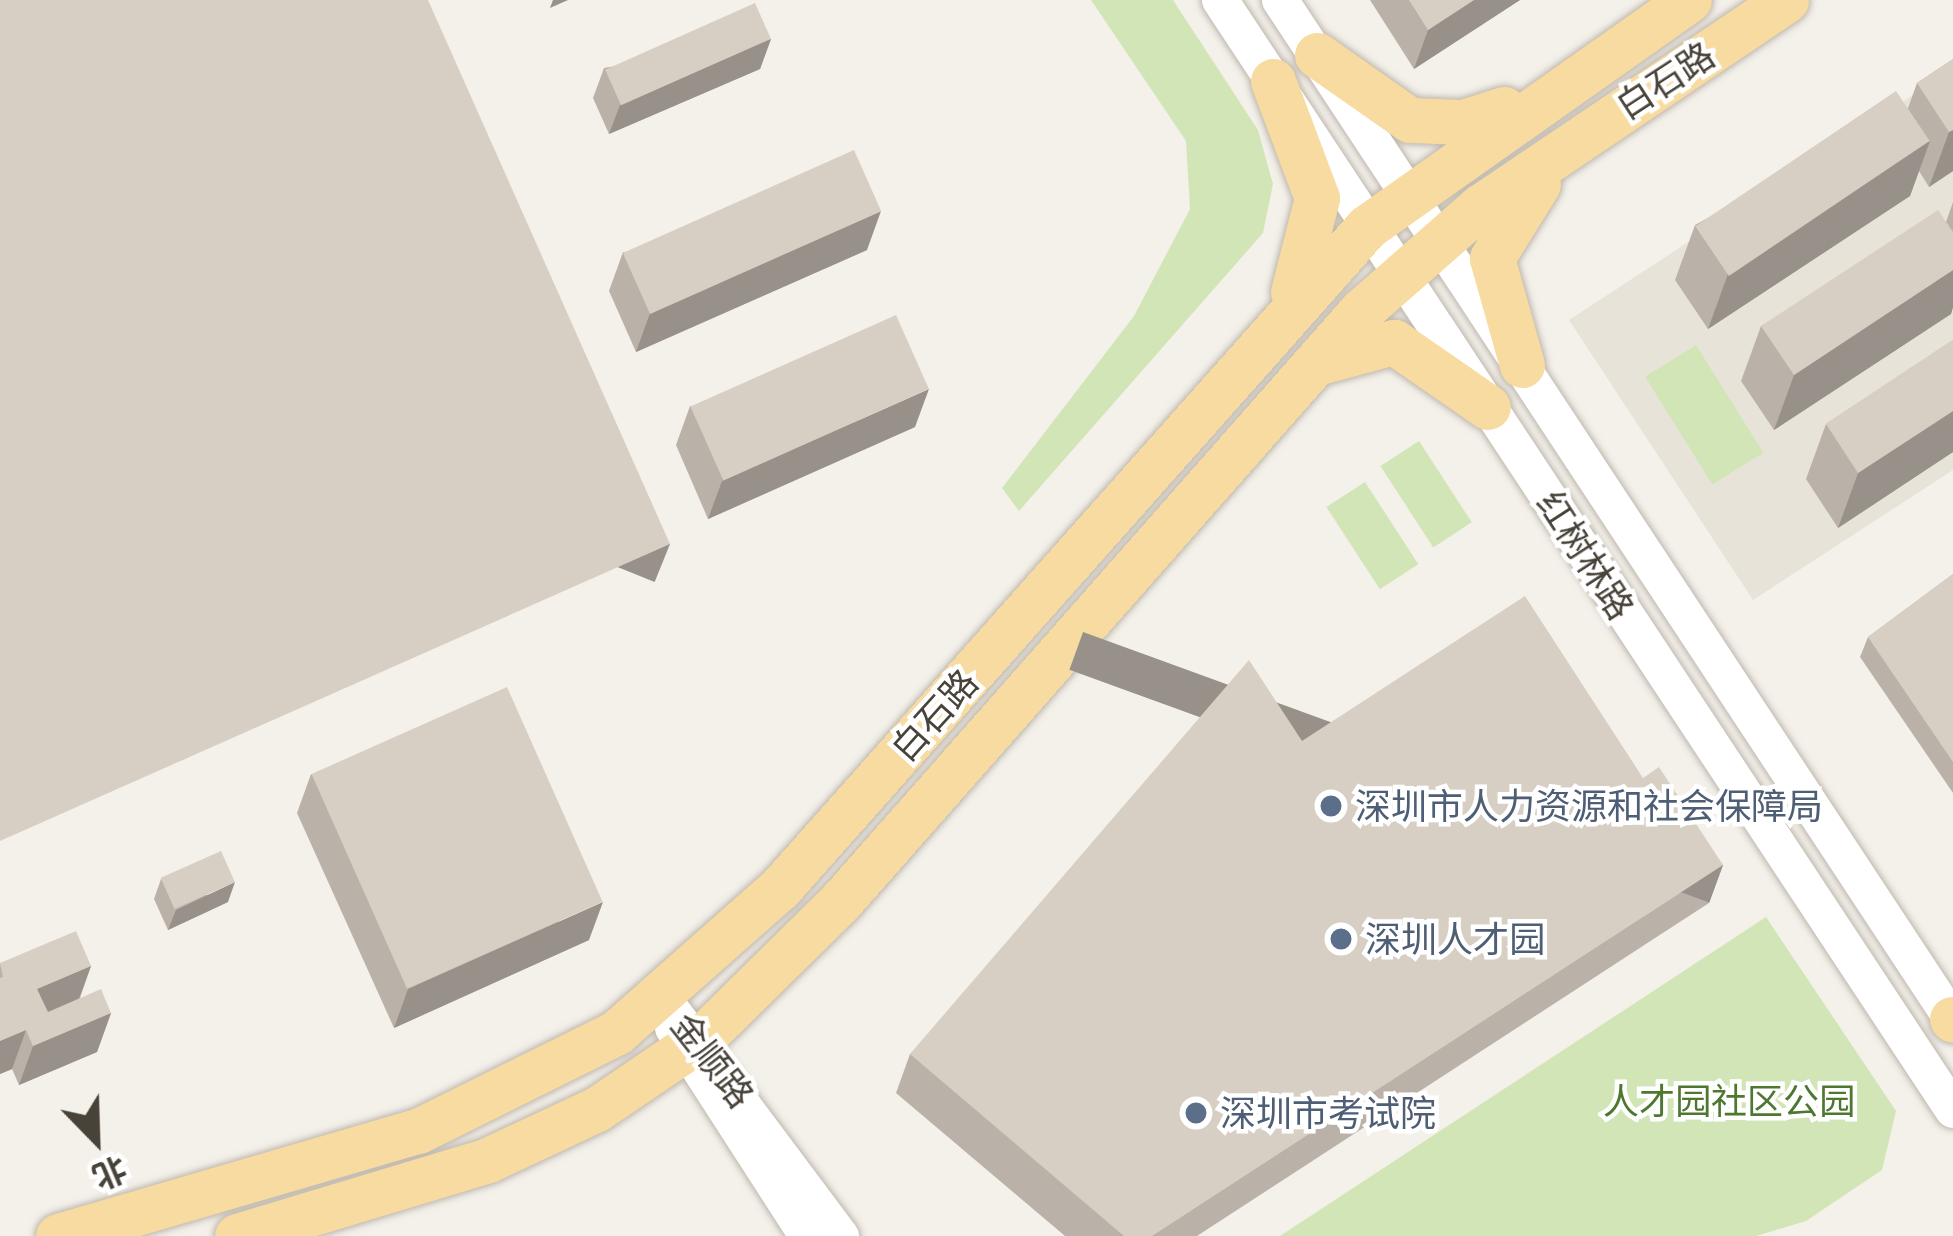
<!DOCTYPE html>
<html>
<head>
<meta charset="utf-8">
<style>
  body { margin:0 }
  #map { position:relative; width:1953px; height:1236px; overflow:hidden; background:#f4f1eb; font-family:Quicksand,"Noto Sans SC",sans-serif }
  div>[style] { position:absolute }
  .residential>* { inset:0; background:#e8e3d9 }
  .green>* { inset:0; background:#d2e5b7; transform-origin:0 0 }
  .roads { filter:drop-shadow(0 0 3px #bfb8ae) drop-shadow(0 0 3px #bfb8ae) }
  .minor>* { height:36px; margin:-18px; padding:0 18px; transform-origin:18px; border-radius:18px; background:#fff }
  .major>* { height:45px; margin:-22.5px; padding:0 22.5px; transform-origin:22.5px; border-radius:22.5px; background:#f7dba1 }
  .wall>* { inset:0; background:#bab2a9 }
  .shaded-wall>* { inset:0; background:#979189; transform-origin:0 0 }
  .building>* { inset:0; background:#d8cfc4; transform-origin:0 0 }
  .dots>* { width:33px; height:33px; translate:-50% -50%; box-sizing:border-box; border:6px solid #fff; border-radius:50% }
  span { translate:-50% -50%; white-space:nowrap; text-align:center; line-height:1.15; -webkit-text-stroke:9px #fff; paint-order:stroke }
  .street-label { font-size:36px; color:#484239 }
  .service-label { font-size:36px; color:#4e5e75 }
  .left { translate:0 -50%; text-align:left }
  .park-label { font-size:36px; color:#4e7730 }
  .north { position:absolute; left:36px; top:1080px; width:120px; height:120px; -webkit-text-stroke:9px #fff; paint-order:stroke; rotate:157deg; font-size:33px; font-weight:700; line-height:48px; text-align:center; color:#484239 }
  .north::after { content:''; display:block; margin:auto; width:42px; height:54px; background:#484239; clip-path:polygon(50% 0,100% 100%,50% 72%,0 100%) }
</style>
</head>
<body>
<div id="map">
  <div class="residential">
    <i style="clip-path:polygon(1953px 69px,1953px 470px,1753px 600px,1569px 320px)"></i>
  </div>
  <div class="green">
    <i style="clip-path:polygon(1091px 0,1173px 0,1258px 130px,1273px 184px,1263px 233px,1019px 511px,1002px 488px,1134px 316px,1190px 209px,1186px 141px)"></i>
    <i style="left:1696px;top:345px;width:127px;height:60px;rotate:58deg"></i>
    <i style="left:1419px;top:441px;width:97px;height:46px;rotate:57deg"></i>
    <i style="left:1365px;top:482px;width:98px;height:46px;rotate:57deg"></i>
    <i style="clip-path:polygon(1766px 917px,1896px 1111px,1882px 1170px,1806px 1221px,1756px 1236px,1280px 1236px)"></i>
  </div>
  <div class="roads">
    <div class="minor">
      <i style="left:1220px;top:0;width:1330px;rotate:56.56deg"></i>
      <i style="left:1280px;top:0;width:1223px;rotate:56.61deg"></i>
      <i style="left:662px;top:997px;width:299px;rotate:53.2deg"></i>
      <i style="left:673px;top:1028px;width:247px;rotate:57.2deg"></i>
    </div>
    <div class="major">
      <i style="left:1317px;top:55px;width:113px;rotate:35deg"></i>
      <i style="left:1410px;top:120px;width:53px;rotate:2.2deg"></i>
      <i style="left:1463px;top:122px;width:43px;rotate:-17.6deg"></i>
      <i style="left:1273px;top:81px;width:125px;rotate:69.4deg"></i>
      <i style="left:1317px;top:198px;width:97px;rotate:104.3deg"></i>
      <i style="left:1316px;top:363px;width:81px;rotate:-15.1deg"></i>
      <i style="left:1394px;top:342px;width:114px;rotate:34.7deg"></i>
      <i style="left:1522px;top:365px;width:111px;rotate:-105.7deg"></i>
      <i style="left:1492px;top:258px;width:87px;rotate:-58.1deg"></i>
      <i style="left:1952px;top:1019px;width:1px;rotate:45deg"></i>
      <i style="left:58px;top:1236px;width:375px;rotate:-16.3deg"></i>
      <i style="left:418px;top:1131px;width:222px;rotate:-26.4deg"></i>
      <i style="left:617px;top:1032px;width:217px;rotate:-41.5deg"></i>
      <i style="left:780px;top:888px;width:884px;rotate:-48.39deg"></i>
      <i style="left:1367px;top:227px;width:394px;rotate:-35.2deg"></i>
      <i style="left:237px;top:1236px;width:262px;rotate:-16.8deg"></i>
      <i style="left:488px;top:1160px;width:120px;rotate:-25.1deg"></i>
      <i style="left:597px;top:1109px;width:128px;rotate:-34.2deg"></i>
      <i style="left:703px;top:1037px;width:192px;rotate:-44.6deg"></i>
      <i style="left:840px;top:902px;width:789px;rotate:-48.6deg"></i>
      <i style="left:1362px;top:310px;width:158px;rotate:-41.2deg"></i>
      <i style="left:1481px;top:206px;width:368px;rotate:-34deg"></i>
    </div>
  </div>
  <div class="wall">
    <i style="clip-path:polygon(1370px 0,1520px 0,1414px 69px)"></i>
    <i style="clip-path:polygon(771px 39px,760px 69px,609px 134px,593px 98px,604px 68px)"></i>
    <i style="clip-path:polygon(1953px 59px,1953px 171px,1929px 187px,1919px 171px,1910px 196px,1708px 329px,1675px 280px,1695px 225px,1908px 108px,1917px 83px)"></i>
    <i style="clip-path:polygon(1953px 202px,1953px 307px,1951px 314px,1774px 430px,1741px 381px,1761px 326px,1946px 222px)"></i>
    <i style="clip-path:polygon(867px 250px,636px 352px,609px 291px,623px 252px)"></i>
    <i style="clip-path:polygon(1953px 340px,1953px 452px,1838px 528px,1806px 479px,1826px 424px)"></i>
    <i style="clip-path:polygon(690px 406px,915px 427px,708px 519px,676px 445px)"></i>
    <i style="clip-path:polygon(1953px 574px,1953px 793px,1860px 657px,1868px 637px)"></i>
    <i style="clip-path:polygon(1302px 741px,1643px 778px,1723px 865px,1709px 903px,1197px 1236px,1065px 1236px,896px 1093px,910px 1054px)"></i>
    <i style="clip-path:polygon(311px 774px,589px 940px,394px 1028px,297px 813px)"></i>
    <i style="clip-path:polygon(161px 879px,228px 902px,168px 930px,154px 899px)"></i>
    <i style="clip-path:polygon(0 963px,91px 966px,80px 998px,111px 1013px,97px 1052px,19px 1085px,12px 1069px,0 1074px)"></i>
  </div>
  <div class="shaded-wall">
    <i style="clip-path:polygon(553px 0,568px 0,550px 8px)"></i>
    <i style="clip-path:polygon(1474px 0,1520px 0,1414px 69px,1428px 30px)"></i>
    <i style="clip-path:polygon(771px 39px,760px 69px,609px 134px,620px 105px)"></i>
    <i style="clip-path:polygon(1953px 130px,1953px 171px,1929px 187px,1949px 132px)"></i>
    <i style="clip-path:polygon(1930px 141px,1910px 196px,1708px 329px,1728px 274px)"></i>
    <i style="clip-path:polygon(881px 211px,867px 250px,636px 352px,650px 313px)"></i>
    <i style="clip-path:polygon(1953px 270px,1953px 307px,1951px 314px,1774px 430px,1794px 375px)"></i>
    <i style="clip-path:polygon(929px 389px,915px 427px,708px 519px,722px 481px)"></i>
    <i style="clip-path:polygon(1953px 411px,1953px 452px,1838px 528px,1858px 473px)"></i>
    <i style="left:670px;top:544px;width:41px;height:733px;rotate:112deg"></i>
    <i style="left:1723px;top:865px;width:40px;height:681px;rotate:110deg"></i>
    <i style="clip-path:polygon(235px 882px,228px 902px,168px 930px,176px 910px)"></i>
    <i style="clip-path:polygon(603px 902px,589px 940px,394px 1028px,408px 989px)"></i>
    <i style="clip-path:polygon(91px 966px,77px 1004px,23px 1027px,37px 989px)"></i>
    <i style="clip-path:polygon(111px 1013px,97px 1052px,19px 1085px,33px 1046px)"></i>
    <i style="clip-path:polygon(26px 1030px,12px 1069px,0 1074px,0 1041px)"></i>
  </div>
  <div class="building">
    <i style="clip-path:polygon(0 0,428px 0,670px 544px,0 841px)"></i>
    <i style="clip-path:polygon(1409px 0,1474px 0,1428px 30px)"></i>
    <i style="left:755px;top:3px;width:39px;height:164px;rotate:66deg"></i>
    <i style="clip-path:polygon(1953px 59px,1953px 130px,1949px 132px,1917px 83px)"></i>
    <i style="left:1896px;top:91px;width:60px;height:242px;rotate:56deg"></i>
    <i style="left:854px;top:150px;width:67px;height:253px;rotate:66deg"></i>
    <i style="clip-path:polygon(1938px 210px,1953px 232px,1953px 270px,1794px 375px,1761px 326px)"></i>
    <i style="left:896px;top:315px;width:81px;height:225px;rotate:66deg"></i>
    <i style="clip-path:polygon(1953px 340px,1953px 411px,1858px 473px,1826px 424px)"></i>
    <i style="clip-path:polygon(1953px 574px,1953px 762px,1868px 637px)"></i>
    <i style="clip-path:polygon(1525px 596px,1643px 778px,1659px 767px,1723px 865px,1152px 1236px,1124px 1236px,910px 1054px,1249px 660px,1302px 741px)"></i>
    <i style="left:507px;top:687px;width:235px;height:214px;rotate:66deg"></i>
    <i style="left:221px;top:851px;width:34px;height:66px;rotate:66deg"></i>
    <i style="clip-path:polygon(76px 931px,91px 966px,37px 989px,48px 1012px,101px 989px,111px 1013px,33px 1046px,26px 1030px,0 1041px,0 978px,3px 977px,0 963px)"></i>
  </div>
  <div class="dots">
    <i style="left:1331px;top:806px;background:#5c6f8a"></i>
    <i style="left:1341px;top:939px;background:#5c6f8a"></i>
    <i style="left:1196px;top:1113px;background:#5c6f8a"></i>
  </div>
  <div class="street-label">
    <span style="left:1665px;top:80px;rotate:-33deg">白石路</span>
    <span style="left:1586px;top:555px;rotate:57deg">红树林路</span>
    <span style="left:934px;top:715px;rotate:-48deg">白石路</span>
    <span style="left:713px;top:1060px;rotate:52deg">金顺路</span>
  </div>
  <div class="service-label">
    <span class="left" style="left:1355px;top:806px">深圳市人力资源和社会保障局</span>
    <span class="left" style="left:1365px;top:939px">深圳人才园</span>
    <span class="left" style="left:1220px;top:1113px">深圳市考试院</span>
  </div>
  <div class="park-label">
    <span style="left:1729px;top:1101px">人才园社区公园</span>
  </div>
  <div class="north">北</div>
</div>
</body>
</html>
